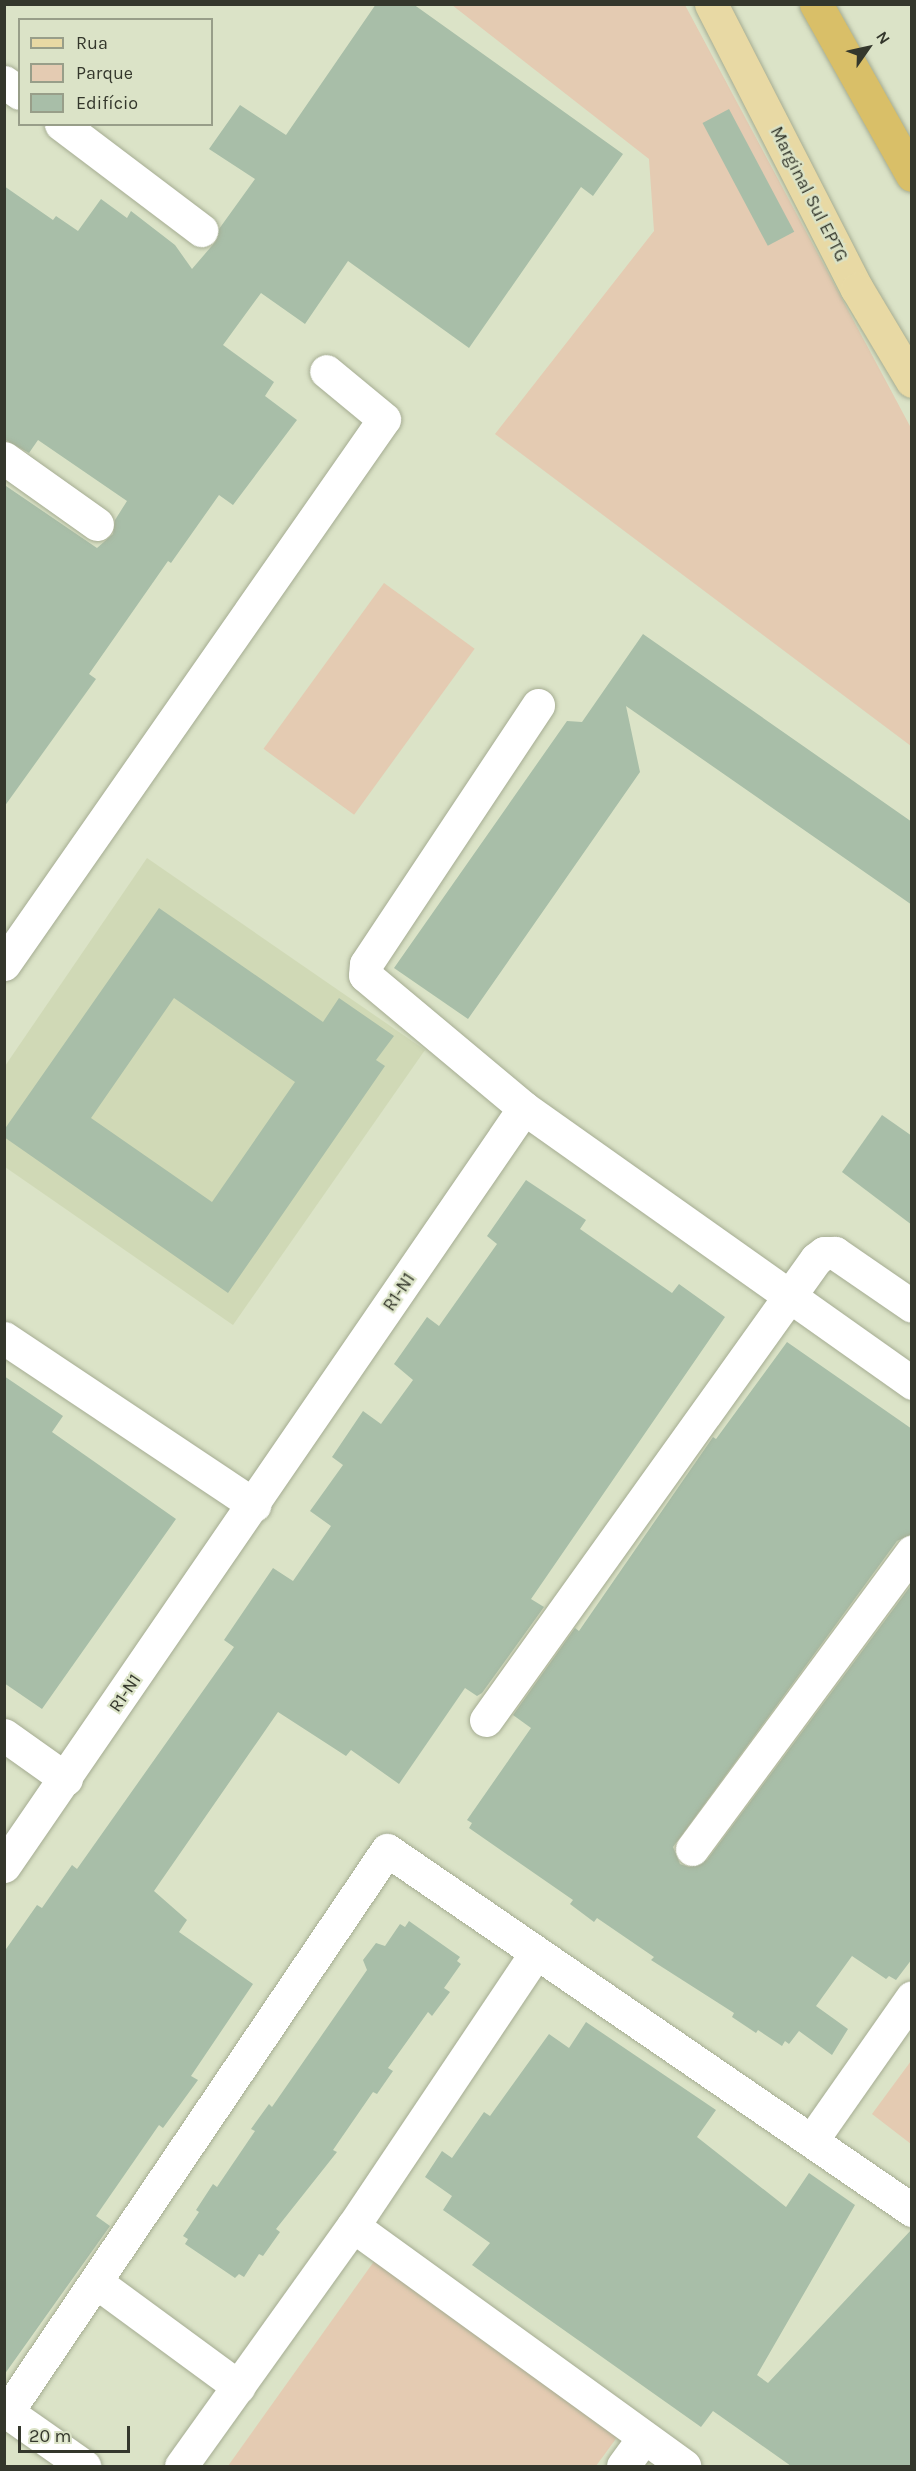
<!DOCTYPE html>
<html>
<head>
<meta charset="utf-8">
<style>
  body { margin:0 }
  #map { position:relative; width:916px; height:2471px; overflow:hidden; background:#dbe3c7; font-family:Karla,sans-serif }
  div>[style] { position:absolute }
  .built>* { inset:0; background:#d0d9b6 }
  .green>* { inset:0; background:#e4cbb2; transform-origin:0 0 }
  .building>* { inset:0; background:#a8bea8; transform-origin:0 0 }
  .roads { filter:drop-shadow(0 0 2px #a5ac92) drop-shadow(0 0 2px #a5ac92) }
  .street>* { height:33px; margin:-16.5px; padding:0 16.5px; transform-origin:16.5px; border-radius:16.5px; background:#fff }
  .primary>* { height:33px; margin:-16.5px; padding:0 16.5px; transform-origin:16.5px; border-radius:16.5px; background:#e8d9a4 }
  .highway>* { height:33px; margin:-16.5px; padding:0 16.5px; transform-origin:16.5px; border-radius:16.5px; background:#d9bf68 }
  span { translate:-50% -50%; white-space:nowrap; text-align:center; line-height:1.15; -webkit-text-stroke:4.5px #dbe3c7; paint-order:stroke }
  .street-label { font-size:18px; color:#34372c }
  .frame { position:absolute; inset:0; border:6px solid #34372c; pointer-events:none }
  .legend { position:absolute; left:18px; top:18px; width:195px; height:108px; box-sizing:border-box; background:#dbe3c7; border:2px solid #989e89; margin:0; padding:8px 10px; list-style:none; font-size:18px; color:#34372c }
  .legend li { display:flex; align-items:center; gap:12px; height:30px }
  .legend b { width:30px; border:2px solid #989e89 }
  .north { position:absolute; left:838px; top:18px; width:60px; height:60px; -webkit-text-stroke:4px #dbe3c7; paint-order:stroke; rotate:56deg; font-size:16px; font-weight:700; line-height:24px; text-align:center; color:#34372c }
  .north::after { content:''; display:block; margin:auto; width:21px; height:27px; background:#34372c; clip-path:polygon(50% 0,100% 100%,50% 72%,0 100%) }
  .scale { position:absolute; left:18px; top:2426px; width:112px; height:27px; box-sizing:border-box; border:3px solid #34372c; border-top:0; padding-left:8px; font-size:18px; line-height:21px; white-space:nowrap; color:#34372c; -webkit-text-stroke:4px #dbe3c7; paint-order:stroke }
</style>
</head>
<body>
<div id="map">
  <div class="built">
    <i style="clip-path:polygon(147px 858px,425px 1050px,233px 1325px,5px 1167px,5px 1066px)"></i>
  </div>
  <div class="green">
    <i style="clip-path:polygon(452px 5px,685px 5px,911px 428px,911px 746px,495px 434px,654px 231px,649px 159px)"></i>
    <i style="left:384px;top:583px;width:112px;height:205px;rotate:36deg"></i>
    <i style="clip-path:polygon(911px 2061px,911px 2144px,872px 2114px)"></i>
    <i style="clip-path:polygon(375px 2260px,618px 2436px,596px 2466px,228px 2466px)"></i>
  </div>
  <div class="building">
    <i style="clip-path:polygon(376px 4px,413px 4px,623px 154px,593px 196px,581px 187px,469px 348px,348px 261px,305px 324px,261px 293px,223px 345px,274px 382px,265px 396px,297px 420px,233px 505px,219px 495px,171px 563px,168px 561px,89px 674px,96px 679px,4px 807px,4px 481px,6px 486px,97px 548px,113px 534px,115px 520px,127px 501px,38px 440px,29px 453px,4px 439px,4px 186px,53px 220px,56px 216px,78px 231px,101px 199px,127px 218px,131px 211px,175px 245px,192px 269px,216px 241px,219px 229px,255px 179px,209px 149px,240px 105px,286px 135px)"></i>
    <i style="left:729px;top:109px;width:139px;height:30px;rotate:62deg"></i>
    <i style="clip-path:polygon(643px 634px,912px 822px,912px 905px,626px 706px,640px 772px,468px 1019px,394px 968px,567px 721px,582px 722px)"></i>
    <i style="clip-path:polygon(evenodd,159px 908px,323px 1022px,339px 998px,394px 1036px,376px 1060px,385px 1066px,228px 1293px,4px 1137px,4px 1130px,159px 908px,174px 998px,295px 1082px,212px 1202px,91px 1118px,174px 998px)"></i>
    <i style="clip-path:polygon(882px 1115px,912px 1136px,912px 1225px,842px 1172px)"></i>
    <i style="clip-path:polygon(526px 1180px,586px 1220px,580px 1229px,672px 1293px,679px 1284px,725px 1317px,531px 1599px,544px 1607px,482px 1693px,477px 1696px,465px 1688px,399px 1784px,351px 1750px,346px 1756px,278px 1712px,154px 1891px,187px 1920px,179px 1932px,253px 1984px,191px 2076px,198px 2080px,163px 2128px,159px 2125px,96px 2216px,110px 2226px,4px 2375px,4px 1952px,37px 1905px,42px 1908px,72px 1865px,77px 1869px,234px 1647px,224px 1640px,273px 1568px,293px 1581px,331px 1526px,310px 1511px,343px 1465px,332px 1457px,363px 1411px,381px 1424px,413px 1380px,394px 1364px,427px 1317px,439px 1326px,497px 1244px,487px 1236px)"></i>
    <i style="clip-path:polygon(787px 1342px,912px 1429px,912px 1534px,897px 1541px,673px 1847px,680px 1864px,689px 1867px,707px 1860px,912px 1584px,912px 1959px,896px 1980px,889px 1976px,886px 1979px,852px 1956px,816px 2006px,848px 2029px,832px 2055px,799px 2031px,789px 2044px,785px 2041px,782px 2046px,758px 2030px,756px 2033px,732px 2017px,734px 2013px,651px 1960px,654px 1957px,597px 1918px,594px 1922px,570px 1904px,573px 1900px,469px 1828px,472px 1823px,467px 1820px,531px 1728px,513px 1715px,575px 1628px,579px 1631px,713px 1437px,716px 1439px)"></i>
    <i style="clip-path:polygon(4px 1376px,63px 1416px,52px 1432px,176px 1519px,42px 1709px,4px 1683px)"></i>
    <i style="clip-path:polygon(409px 1921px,460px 1957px,457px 1961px,461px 1964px,444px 1988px,450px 1992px,432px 2016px,428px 2012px,388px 2068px,393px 2071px,377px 2094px,373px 2092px,333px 2150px,337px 2152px,276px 2229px,280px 2232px,263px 2256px,259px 2254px,244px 2277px,239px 2274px,235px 2278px,185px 2244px,188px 2239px,183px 2236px,199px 2212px,196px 2210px,213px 2184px,217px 2187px,255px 2131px,251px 2129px,269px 2104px,272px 2107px,367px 1970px,363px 1960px,376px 1943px,385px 1946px,400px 1924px,405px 1927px)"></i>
    <i style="clip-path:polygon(586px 2022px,716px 2110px,697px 2137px,786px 2207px,809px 2173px,855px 2205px,757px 2375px,768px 2383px,912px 2229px,912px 2466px,791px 2466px,713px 2411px,701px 2427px,472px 2265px,490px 2243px,443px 2210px,452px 2196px,425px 2177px,442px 2151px,452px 2158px,484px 2112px,490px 2116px,549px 2034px,569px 2048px)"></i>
  </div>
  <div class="roads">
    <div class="street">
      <i style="left:4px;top:82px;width:19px;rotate:35deg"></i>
      <i style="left:61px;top:124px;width:176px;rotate:37.1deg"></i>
      <i style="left:4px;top:458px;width:114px;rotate:35.4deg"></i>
      <i style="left:4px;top:964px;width:664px;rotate:-55.11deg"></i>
      <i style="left:384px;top:419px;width:75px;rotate:-140.4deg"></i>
      <i style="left:524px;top:1108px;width:207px;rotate:-140.1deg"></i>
      <i style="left:365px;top:975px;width:11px;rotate:-85deg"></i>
      <i style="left:366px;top:964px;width:311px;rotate:-56.4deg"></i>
      <i style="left:4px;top:1338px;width:301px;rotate:33.7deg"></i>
      <i style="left:486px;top:1720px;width:567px;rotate:-54.4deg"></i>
      <i style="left:816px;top:1259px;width:10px;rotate:-37deg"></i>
      <i style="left:824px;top:1253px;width:11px"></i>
      <i style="left:835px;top:1253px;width:93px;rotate:34.5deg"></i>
      <i style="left:4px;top:1735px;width:76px;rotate:35.4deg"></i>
      <i style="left:692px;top:1849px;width:370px;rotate:-53.5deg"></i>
      <i style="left:4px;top:1866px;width:919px;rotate:-55.55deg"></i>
      <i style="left:524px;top:1108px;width:476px;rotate:35.3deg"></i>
      <i style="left:812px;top:2140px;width:174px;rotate:-55deg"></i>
      <i style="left:353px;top:2226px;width:409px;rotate:35.9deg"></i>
      <i style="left:96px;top:2282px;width:177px;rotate:36.3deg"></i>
      <i style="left:4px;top:2410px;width:98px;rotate:35deg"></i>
      <i style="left:7px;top:2412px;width:678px;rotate:-55.94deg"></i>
      <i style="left:387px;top:1850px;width:637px;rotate:34.44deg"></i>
      <i style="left:181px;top:2466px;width:295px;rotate:-54.4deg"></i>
      <i style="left:353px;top:2226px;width:327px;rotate:-56.2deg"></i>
      <i style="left:623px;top:2466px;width:34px;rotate:-54deg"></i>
    </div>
    <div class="primary">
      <i style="left:711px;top:4px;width:320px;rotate:62.9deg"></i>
      <i style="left:857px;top:289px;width:107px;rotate:59.1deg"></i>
    </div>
    <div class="highway">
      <i style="left:816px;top:4px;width:196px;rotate:60.7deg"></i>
    </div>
  </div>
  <div class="street-label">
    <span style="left:809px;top:194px;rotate:63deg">Marginal Sul EPTG</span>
    <span style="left:399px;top:1292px;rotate:-56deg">R1-N1</span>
    <span style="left:125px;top:1693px;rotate:-56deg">R1-N1</span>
  </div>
  <div class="frame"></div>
  <ul class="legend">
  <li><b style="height:8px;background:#e8d9a4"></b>Rua</li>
  <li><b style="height:16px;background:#e4cbb2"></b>Parque</li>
  <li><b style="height:16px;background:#a8bea8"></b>Edifício</li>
  </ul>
  <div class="north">N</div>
  <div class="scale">20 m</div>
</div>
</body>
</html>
